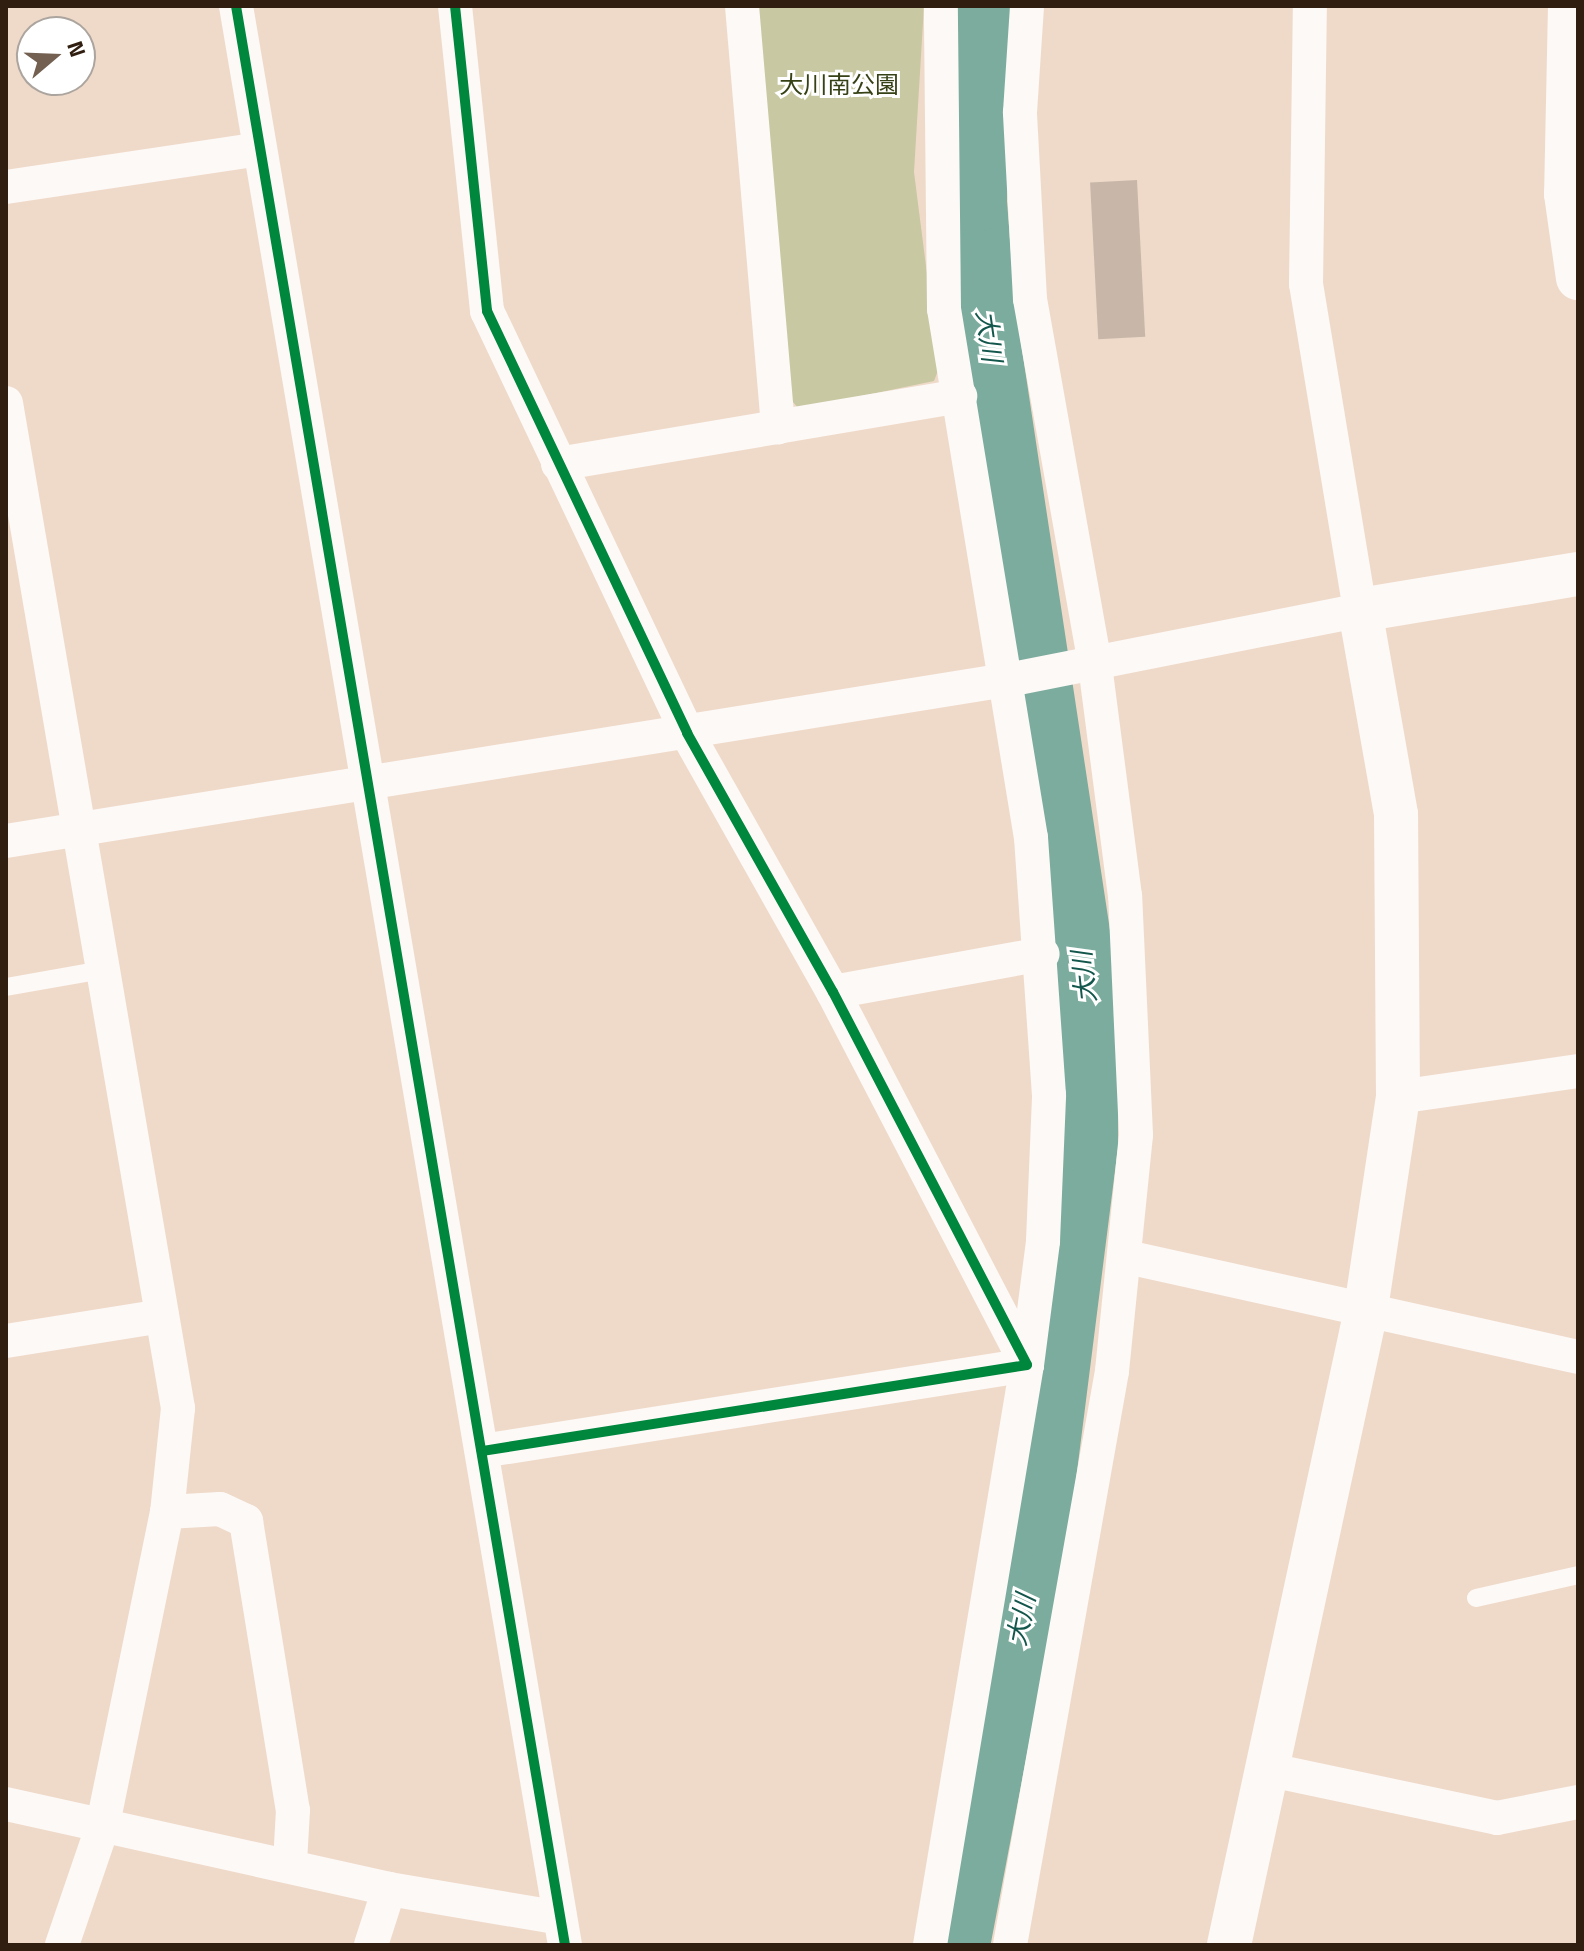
<!DOCTYPE html>
<html>
<head>
<meta charset="utf-8">
<style>
  body { margin:0 }
  #map { position:relative; width:1584px; height:1951px; overflow:hidden; background:#efdac9; font-family:"Titillium Web","Noto Sans JP",sans-serif }
  div>[style] { position:absolute }
  .green>* { inset:0; background:#c8c8a2 }
  .river>* { height:62px; margin:-31px; padding:0 31px; transform-origin:31px; border-radius:31px; background:#7cac9e }
  .building>* { inset:0; background:#c8b7a8; transform-origin:0 0 }
  .lane>* { height:18px; margin:-9px; padding:0 9px; transform-origin:9px; border-radius:9px; background:#fdf9f7 }
  .street>* { height:34px; margin:-17px; padding:0 17px; transform-origin:17px; border-radius:17px; background:#fdf9f7 }
  .secondary>* { height:44px; margin:-22px; padding:0 22px; transform-origin:22px; border-radius:22px; background:#fdf9f7 }
  .cycleway>* { height:10px; margin:-5px; padding:0 5px; transform-origin:5px; border-radius:5px; background:#00873e }
  span { translate:-50% -50%; white-space:nowrap; text-align:center; line-height:1.15; -webkit-text-stroke:6px #fff; paint-order:stroke }
  .park-label { font-size:24px; color:#364115 }
  .water-label { font-size:26px; color:#13564c; font-style:italic }
  .frame { position:absolute; inset:0; border:8px solid #301f10; pointer-events:none }
  .north { position:absolute; left:16px; top:16px; width:80px; height:80px; box-sizing:border-box; background:#fff; border:2px solid #aca59f; border-radius:50%; rotate:71deg; font-size:22px; font-weight:700; line-height:32px; text-align:center; color:#301f10 }
  .north::after { content:''; display:block; margin:auto; width:28px; height:36px; background:#736051; clip-path:polygon(50% 0,100% 100%,50% 72%,0 100%) }
</style>
</head>
<body>
<div id="map">
  <div class="green">
    <i style="clip-path:polygon(757px 6px,924px 6px,914px 172px,939px 368px,934px 381px,799px 409px,786px 394px)"></i>
  </div>
  <div class="river">
    <i style="left:959px;top:1945px;width:428px;rotate:-79.2deg"></i>
    <i style="left:1039px;top:1525px;width:385px;rotate:-82.8deg"></i>
    <i style="left:1087px;top:1143px;width:151px;rotate:-89.6deg"></i>
    <i style="left:1088px;top:992px;width:694px;rotate:-98.62deg"></i>
    <i style="left:984px;top:306px;width:105px;rotate:-94.4deg"></i>
    <i style="left:976px;top:201px;width:195px;rotate:-87.9deg"></i>
  </div>
  <div class="building">
    <i style="left:1137px;top:180px;width:157px;height:47px;rotate:87deg"></i>
  </div>
  <div class="lane">
    <i style="left:6px;top:987px;width:97px;rotate:-10deg"></i>
    <i style="left:1476px;top:1598px;width:105px;rotate:-12.7deg"></i>
  </div>
  <div class="street">
    <i style="left:236px;top:6px;width:1967px;rotate:80.37deg"></i>
    <i style="left:455px;top:6px;width:307px;rotate:84deg"></i>
    <i style="left:487px;top:311px;width:467px;rotate:64.6deg"></i>
    <i style="left:687px;top:733px;width:297px;rotate:60.6deg"></i>
    <i style="left:833px;top:992px;width:420px;rotate:62.5deg"></i>
    <i style="left:1027px;top:1365px;width:552px;rotate:171.03deg"></i>
    <i style="left:742px;top:6px;width:423px;rotate:85.1deg"></i>
    <i style="left:6px;top:187px;width:256px;rotate:-8.5deg"></i>
    <i style="left:6px;top:403px;width:1020px;rotate:80.29deg"></i>
    <i style="left:178px;top:1408px;width:105px;rotate:96deg"></i>
    <i style="left:167px;top:1512px;width:319px;rotate:101.6deg"></i>
    <i style="left:103px;top:1825px;width:127px;rotate:108.9deg"></i>
    <i style="left:558px;top:464px;width:408px;rotate:-9.6deg"></i>
    <i style="left:6px;top:841px;width:1025px;rotate:-9.15deg"></i>
    <i style="left:1018px;top:678px;width:349px;rotate:-11.2deg"></i>
    <i style="left:1360px;top:610px;width:330px;rotate:-99.4deg"></i>
    <i style="left:1306px;top:284px;width:278px;rotate:-89.2deg"></i>
    <i style="left:833px;top:992px;width:213px;rotate:-10.3deg"></i>
    <i style="left:1398px;top:1097px;width:182px;rotate:-8.2deg"></i>
    <i style="left:1127px;top:1257px;width:462px;rotate:12.5deg"></i>
    <i style="left:6px;top:1341px;width:158px;rotate:-9.1deg"></i>
    <i style="left:167px;top:1512px;width:53px;rotate:-3.2deg"></i>
    <i style="left:220px;top:1509px;width:29px;rotate:25deg"></i>
    <i style="left:246px;top:1521px;width:293px;rotate:80.8deg"></i>
    <i style="left:293px;top:1810px;width:52px;rotate:93.3deg"></i>
    <i style="left:1270px;top:1770px;width:232px;rotate:11.9deg"></i>
    <i style="left:1497px;top:1818px;width:83px;rotate:-11.2deg"></i>
    <i style="left:6px;top:1804px;width:392px;rotate:12.5deg"></i>
    <i style="left:389px;top:1889px;width:173px;rotate:9.6deg"></i>
    <i style="left:371px;top:1945px;width:59px;rotate:-72.2deg"></i>
    <i style="left:930px;top:1945px;width:588px;rotate:-80.51deg"></i>
    <i style="left:1027px;top:1365px;width:125px;rotate:-82.6deg"></i>
    <i style="left:1043px;top:1241px;width:146px;rotate:-87.6deg"></i>
    <i style="left:1049px;top:1095px;width:258px;rotate:-94deg"></i>
    <i style="left:1031px;top:838px;width:536px;rotate:-99.34deg"></i>
    <i style="left:944px;top:309px;width:303px;rotate:-90.6deg"></i>
    <i style="left:1010px;top:1945px;width:583px;rotate:-79.92deg"></i>
    <i style="left:1112px;top:1371px;width:237px;rotate:-84.2deg"></i>
    <i style="left:1136px;top:1135px;width:239px;rotate:-92.6deg"></i>
    <i style="left:1125px;top:896px;width:234px;rotate:-97.4deg"></i>
    <i style="left:1095px;top:664px;width:371px;rotate:-100.1deg"></i>
    <i style="left:1030px;top:299px;width:187px;rotate:-93.1deg"></i>
    <i style="left:1020px;top:112px;width:106px;rotate:-86.2deg"></i>
  </div>
  <div class="secondary">
    <i style="left:1570px;top:6px;width:188px;rotate:91.2deg"></i>
    <i style="left:1566px;top:194px;width:85px;rotate:81.9deg"></i>
    <i style="left:1229px;top:1945px;width:645px;rotate:-77.82deg"></i>
    <i style="left:1365px;top:1315px;width:220px;rotate:-81.4deg"></i>
    <i style="left:1398px;top:1097px;width:283px;rotate:-90.4deg"></i>
    <i style="left:1396px;top:814px;width:207px;rotate:-100deg"></i>
    <i style="left:1360px;top:610px;width:221px;rotate:-9.4deg"></i>
  </div>
  <div class="cycleway">
    <i style="left:236px;top:6px;width:1967px;rotate:80.37deg"></i>
    <i style="left:455px;top:6px;width:307px;rotate:84deg"></i>
    <i style="left:487px;top:311px;width:467px;rotate:64.6deg"></i>
    <i style="left:687px;top:733px;width:297px;rotate:60.6deg"></i>
    <i style="left:833px;top:992px;width:420px;rotate:62.5deg"></i>
    <i style="left:1027px;top:1365px;width:552px;rotate:171.03deg"></i>
  </div>
  <div class="park-label">
    <span style="left:839px;top:85px">大川南公園</span>
  </div>
  <div class="water-label">
    <span style="left:989px;top:336px;rotate:82deg">大川</span>
    <span style="left:1084px;top:977px;rotate:-96deg">大川</span>
    <span style="left:1021px;top:1620px;rotate:-79deg">大川</span>
  </div>
  <div class="frame"></div>
  <div class="north">N</div>
</div>
</body>
</html>
